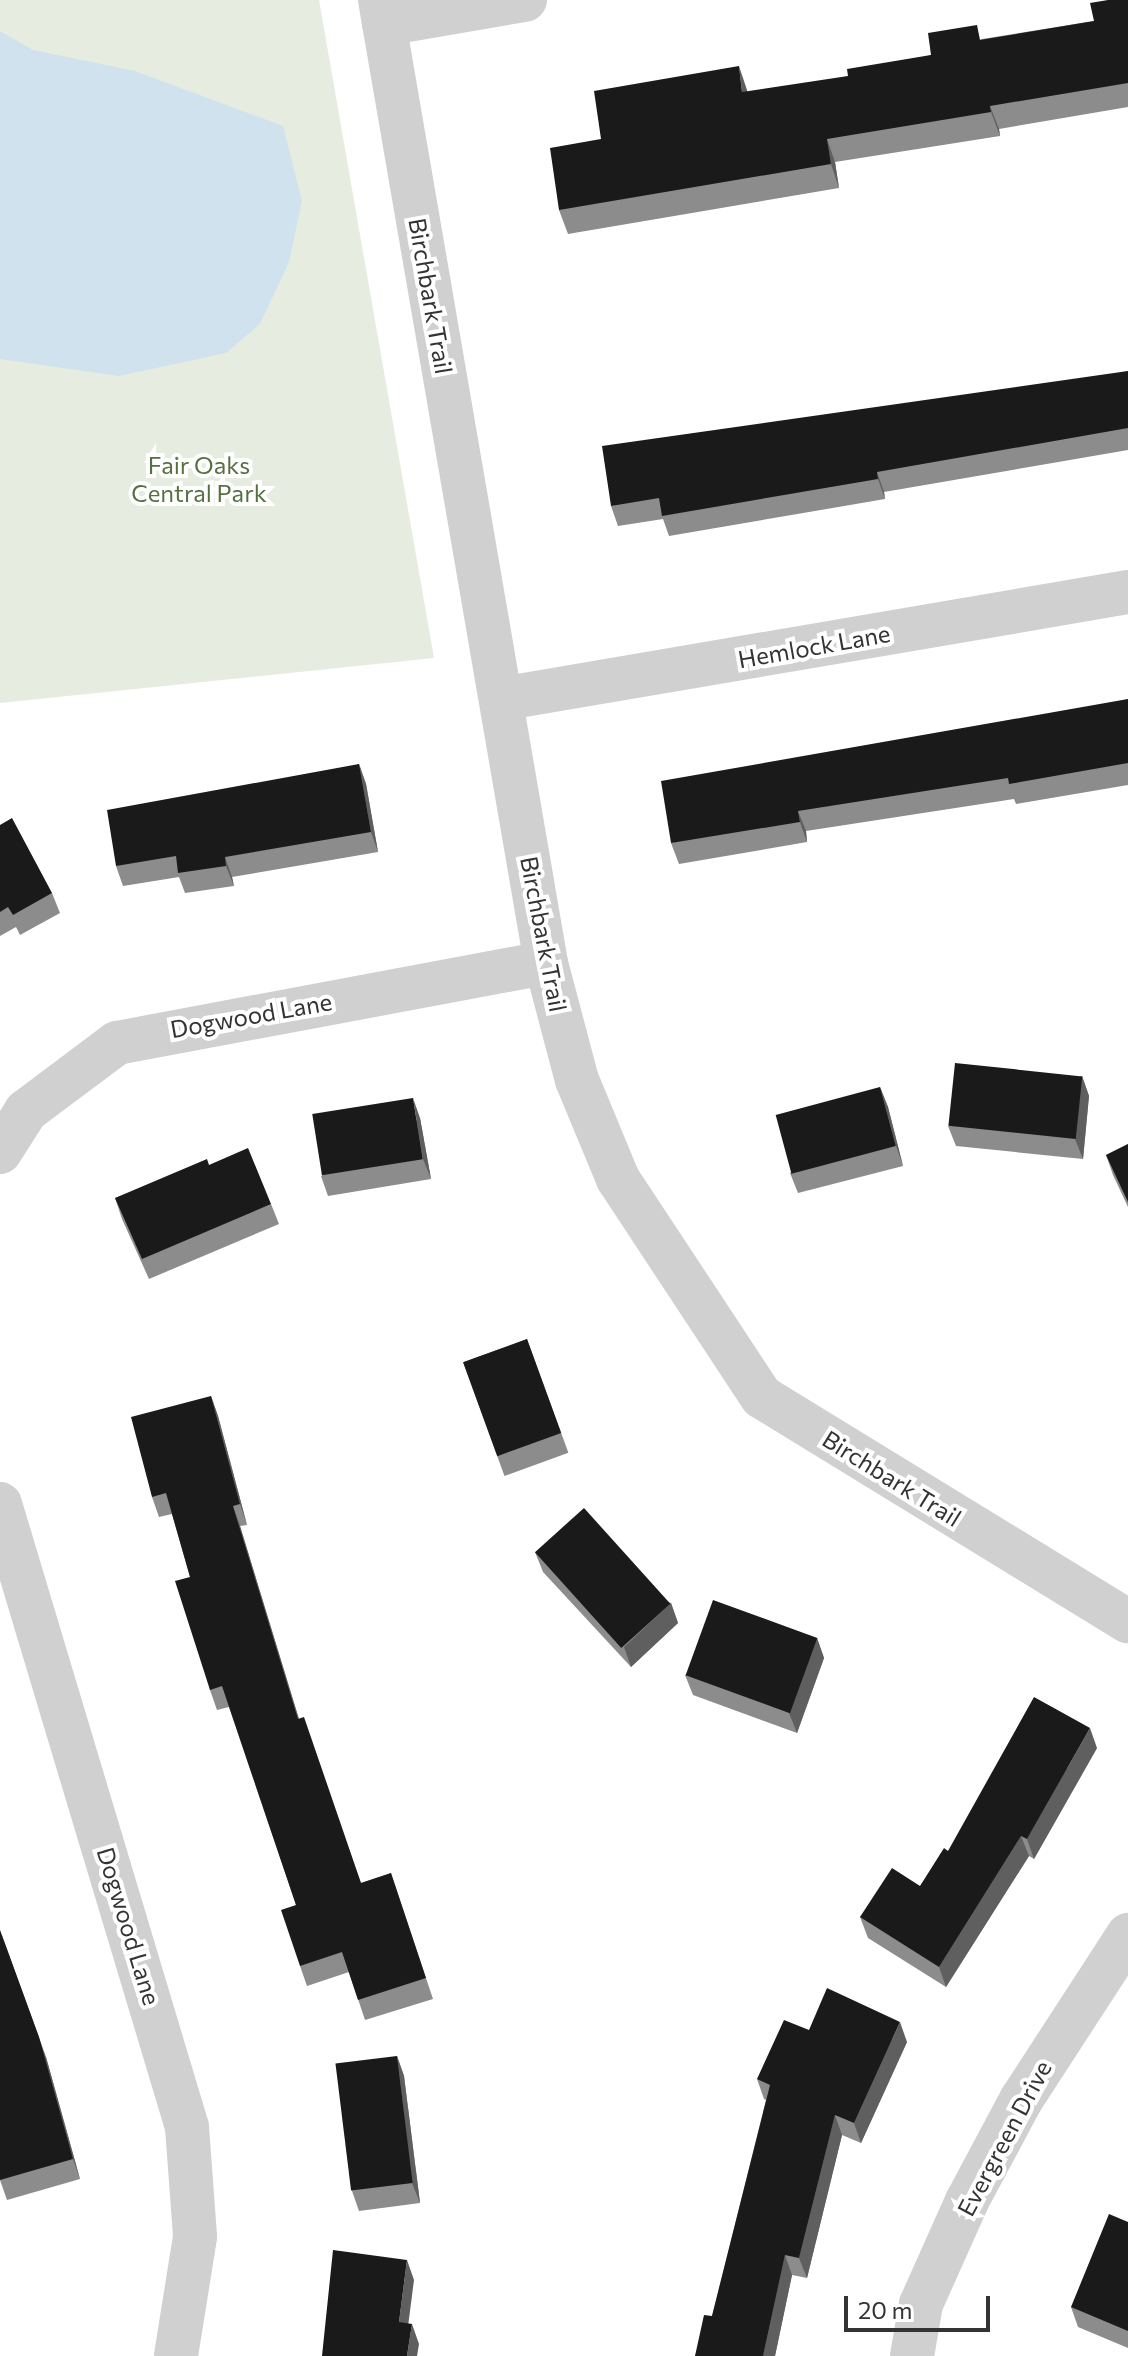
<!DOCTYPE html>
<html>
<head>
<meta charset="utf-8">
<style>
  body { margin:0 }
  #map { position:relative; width:1128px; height:2356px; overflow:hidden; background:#fff; font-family:Commissioner,sans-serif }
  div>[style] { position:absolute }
  .green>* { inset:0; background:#e6ecdf }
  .water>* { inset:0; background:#cfe2ee }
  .street>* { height:44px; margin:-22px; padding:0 22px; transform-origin:22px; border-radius:22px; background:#d0d0d0 }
  .wall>* { inset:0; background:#8c8c8c; transform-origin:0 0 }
  .shaded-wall>* { inset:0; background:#5f5f5f }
  .building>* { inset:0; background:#1a1a1a; transform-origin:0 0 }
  span { translate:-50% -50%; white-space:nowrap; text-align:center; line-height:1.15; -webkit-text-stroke:8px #fff; paint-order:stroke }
  .street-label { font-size:24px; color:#333 }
  .park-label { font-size:24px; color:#56703f }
  .scale { position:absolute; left:844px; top:2296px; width:146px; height:36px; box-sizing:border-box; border:4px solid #333; border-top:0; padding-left:10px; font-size:24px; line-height:28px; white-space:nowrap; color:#333; -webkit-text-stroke:6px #fff; paint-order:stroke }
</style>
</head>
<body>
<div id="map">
  <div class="green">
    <i style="clip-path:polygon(0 0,319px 0,434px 658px,0 703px)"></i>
  </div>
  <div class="water">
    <i style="clip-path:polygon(0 31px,33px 50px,135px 71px,283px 126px,302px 201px,289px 262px,260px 324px,226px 353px,119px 376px,0 359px)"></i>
  </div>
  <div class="street">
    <i style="left:380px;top:0;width:977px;rotate:80.22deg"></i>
    <i style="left:546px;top:963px;width:121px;rotate:75.2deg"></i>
    <i style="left:577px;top:1080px;width:107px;rotate:67.5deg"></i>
    <i style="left:618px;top:1179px;width:261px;rotate:56.6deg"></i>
    <i style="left:762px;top:1397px;width:429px;rotate:31.5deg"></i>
    <i style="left:384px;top:24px;width:143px;rotate:-9.7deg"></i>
    <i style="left:501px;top:699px;width:636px;rotate:-9.68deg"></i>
    <i style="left:0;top:1152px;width:49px;rotate:-57.6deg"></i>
    <i style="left:26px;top:1111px;width:114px;rotate:-36.8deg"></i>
    <i style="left:117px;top:1043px;width:436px;rotate:-10.6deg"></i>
    <i style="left:0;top:1504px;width:650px;rotate:73.29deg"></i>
    <i style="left:187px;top:2127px;width:110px;rotate:85.8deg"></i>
    <i style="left:195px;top:2237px;width:121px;rotate:99.1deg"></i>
    <i style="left:912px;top:2356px;width:53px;rotate:-80.2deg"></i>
    <i style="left:921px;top:2304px;width:113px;rotate:-65.9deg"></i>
    <i style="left:967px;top:2201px;width:115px;rotate:-61.9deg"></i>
    <i style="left:1021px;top:2100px;width:197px;rotate:-57deg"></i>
  </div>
  <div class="wall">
    <i style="clip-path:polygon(1128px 0,1128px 107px,999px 129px,1000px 136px,835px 162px,839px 188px,568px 234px,559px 210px,601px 139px,931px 55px,982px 39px,1094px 21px)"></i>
    <i style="clip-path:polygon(1128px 371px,1128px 450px,884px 492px,885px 499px,669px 536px,663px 519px,618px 526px,611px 506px)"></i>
    <i style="clip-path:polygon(1128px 699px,1128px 785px,1016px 804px,1014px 799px,806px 831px,807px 842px,679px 864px,671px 843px)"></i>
    <i style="clip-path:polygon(359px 764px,366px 784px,378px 852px,232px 877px,234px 886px,185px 893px,179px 877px,123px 886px,116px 866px)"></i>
    <i style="clip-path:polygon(0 825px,52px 893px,60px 913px,20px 935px,16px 927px,0 936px)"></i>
    <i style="clip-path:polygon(1082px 1076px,1089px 1096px,1083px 1159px,956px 1146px,948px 1126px)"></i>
    <i style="clip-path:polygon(880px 1087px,888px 1107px,903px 1166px,798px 1193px,790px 1173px)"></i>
    <i style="clip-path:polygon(420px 1118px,431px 1179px,328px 1196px,321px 1176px)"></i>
    <i style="clip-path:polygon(1128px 1144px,1128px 1207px,1113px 1175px,1106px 1155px)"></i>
    <i style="clip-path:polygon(209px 1165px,271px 1204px,279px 1224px,149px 1279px,122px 1219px,115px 1198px)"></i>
    <i style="left:527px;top:1339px;width:121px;height:68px;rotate:70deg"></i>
    <i style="clip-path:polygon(211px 1396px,218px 1416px,247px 1525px,240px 1526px,299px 1719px,361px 1883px,391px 1873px,433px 1999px,365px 2020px,349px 1972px,307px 1986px,300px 1966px,296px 1905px,229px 1707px,217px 1710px,210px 1690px,190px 1577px,172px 1514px,159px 1517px,152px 1497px)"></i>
    <i style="clip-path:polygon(535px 1552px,671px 1603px,678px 1623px,631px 1667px,543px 1572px)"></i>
    <i style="clip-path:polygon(817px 1638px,824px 1658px,797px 1733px,693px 1695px,685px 1675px)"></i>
    <i style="clip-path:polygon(1097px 1748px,1034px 1859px,1029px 1856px,946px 1987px,868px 1938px,860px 1917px,920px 1886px,948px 1851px)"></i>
    <i style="clip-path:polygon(809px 2030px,907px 2042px,861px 2143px,842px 2135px,807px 2278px,792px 2275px,775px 2356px,695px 2356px,712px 2316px,766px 2100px,764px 2099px,757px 2079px)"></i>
    <i style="clip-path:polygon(397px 2056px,404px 2076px,420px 2203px,359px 2211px,352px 2191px)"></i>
    <i style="clip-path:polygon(46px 2057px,80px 2179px,7px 2200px,0 2180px)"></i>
    <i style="clip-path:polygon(1128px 2222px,1128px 2348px,1078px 2327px,1071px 2307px)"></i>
  </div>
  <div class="shaded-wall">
    <i style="clip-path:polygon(739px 66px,747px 90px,751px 116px,742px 92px)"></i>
    <i style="clip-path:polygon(990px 106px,999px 129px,1000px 136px,991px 112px)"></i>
    <i style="clip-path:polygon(827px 139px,835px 162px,839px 188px,831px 164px)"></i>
    <i style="clip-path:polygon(877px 472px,884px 492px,885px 499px,878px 479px)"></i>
    <i style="clip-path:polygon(359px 764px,366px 784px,378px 852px,371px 832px)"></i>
    <i style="clip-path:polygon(798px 811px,806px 831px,807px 842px,800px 822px)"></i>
    <i style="clip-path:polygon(225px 857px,232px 877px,234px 886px,226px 866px)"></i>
    <i style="clip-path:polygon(1082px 1076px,1089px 1096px,1083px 1159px,1075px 1139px)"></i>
    <i style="clip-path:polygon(880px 1087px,888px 1107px,903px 1166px,896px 1146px)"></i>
    <i style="clip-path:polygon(413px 1098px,420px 1118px,431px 1179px,423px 1159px)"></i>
    <i style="clip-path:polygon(211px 1396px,218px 1416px,247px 1525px,240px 1504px)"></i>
    <i style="clip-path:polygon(233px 1506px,240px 1526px,305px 1739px,298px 1719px)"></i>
    <i style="clip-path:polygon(671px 1603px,678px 1623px,631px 1667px,624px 1647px)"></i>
    <i style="clip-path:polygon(817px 1638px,824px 1658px,797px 1733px,789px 1713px)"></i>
    <i style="clip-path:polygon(1090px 1728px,1097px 1748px,1034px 1859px,1027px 1839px)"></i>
    <i style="clip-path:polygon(1021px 1836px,1029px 1856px,946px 1987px,939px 1967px)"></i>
    <i style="clip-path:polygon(0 1930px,46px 2057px,80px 2179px,73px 2159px)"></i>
    <i style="clip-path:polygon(900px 2022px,907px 2042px,861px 2143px,854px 2123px)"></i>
    <i style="clip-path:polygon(397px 2056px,404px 2076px,420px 2203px,412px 2183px)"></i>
    <i style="clip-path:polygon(835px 2115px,842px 2135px,807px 2278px,799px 2258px)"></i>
    <i style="clip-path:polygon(785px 2255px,792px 2275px,775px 2356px,763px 2356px)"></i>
    <i style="clip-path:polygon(407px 2260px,414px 2280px,406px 2342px,399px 2322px)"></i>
    <i style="clip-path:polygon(412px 2324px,419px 2344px,417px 2356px,407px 2356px)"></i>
  </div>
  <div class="building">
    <i style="clip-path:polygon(1108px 0,1128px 0,1128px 83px,990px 106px,991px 112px,827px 139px,831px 164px,559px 210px,550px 148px,601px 139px,594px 91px,739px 66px,742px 92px,848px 76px,847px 69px,931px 55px,928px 33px,977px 25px,980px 40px,1094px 21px,1090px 3px)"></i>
    <i style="clip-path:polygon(1128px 371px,1128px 428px,877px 472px,878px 479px,662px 516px,659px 498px,611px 506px,602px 446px)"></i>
    <i style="clip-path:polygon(1128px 699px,1128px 763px,1009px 784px,1008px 778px,798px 811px,800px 822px,671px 843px,661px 781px)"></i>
    <i style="clip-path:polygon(359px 764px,371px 832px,225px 857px,226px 866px,178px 873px,176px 856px,116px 866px,107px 810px)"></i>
    <i style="clip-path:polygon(12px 818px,52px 893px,13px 915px,8px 907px,0 912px,0 825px)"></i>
    <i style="left:955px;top:1063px;width:128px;height:63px;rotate:6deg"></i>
    <i style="left:880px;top:1087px;width:61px;height:108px;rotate:75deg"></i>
    <i style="left:413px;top:1098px;width:62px;height:102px;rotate:81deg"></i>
    <i style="clip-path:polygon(1128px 1144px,1128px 1202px,1106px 1155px)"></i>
    <i style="clip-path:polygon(248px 1148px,271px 1204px,142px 1259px,115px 1198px,207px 1159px,209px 1165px)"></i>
    <i style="left:527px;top:1339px;width:100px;height:68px;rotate:70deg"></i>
    <i style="clip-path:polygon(211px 1396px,240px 1504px,233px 1506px,298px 1719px,304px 1717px,361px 1883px,391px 1873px,426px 1978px,358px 2000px,342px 1952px,300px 1966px,281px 1910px,296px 1905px,222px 1686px,210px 1690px,175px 1581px,190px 1577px,166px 1493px,152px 1497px,131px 1417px)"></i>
    <i style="left:584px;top:1508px;width:129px;height:66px;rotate:48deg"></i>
    <i style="left:713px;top:1600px;width:111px;height:80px;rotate:20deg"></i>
    <i style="clip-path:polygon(1034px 1697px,1090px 1728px,1027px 1839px,1021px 1836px,939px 1967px,860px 1917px,892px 1868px,920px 1886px,944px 1848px,948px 1851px)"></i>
    <i style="clip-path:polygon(0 1930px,39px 2037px,73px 2159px,0 2180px)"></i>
    <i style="clip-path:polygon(827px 1988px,900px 2022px,854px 2123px,835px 2115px,799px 2258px,785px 2255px,763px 2356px,695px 2356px,704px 2315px,712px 2316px,770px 2085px,757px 2079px,784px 2020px,809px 2030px)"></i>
    <i style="left:397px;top:2056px;width:128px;height:62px;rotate:83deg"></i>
    <i style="clip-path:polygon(1109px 2214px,1128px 2222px,1128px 2331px,1071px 2307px)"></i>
    <i style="clip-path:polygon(333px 2250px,407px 2260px,399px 2322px,412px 2324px,407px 2356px,322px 2356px)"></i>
  </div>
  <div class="street-label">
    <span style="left:431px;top:296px;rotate:80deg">Birchbark Trail</span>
    <span style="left:814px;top:646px;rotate:-10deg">Hemlock Lane</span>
    <span style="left:544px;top:934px;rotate:79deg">Birchbark Trail</span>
    <span style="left:251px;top:1015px;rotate:-10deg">Dogwood Lane</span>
    <span style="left:892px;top:1478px;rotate:32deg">Birchbark Trail</span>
    <span style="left:129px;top:1926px;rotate:73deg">Dogwood Lane</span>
    <span style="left:1004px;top:2138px;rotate:-62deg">Evergreen Drive</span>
  </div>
  <div class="park-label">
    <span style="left:199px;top:479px">Fair Oaks<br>Central Park</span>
  </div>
  <div class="scale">20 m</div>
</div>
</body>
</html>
